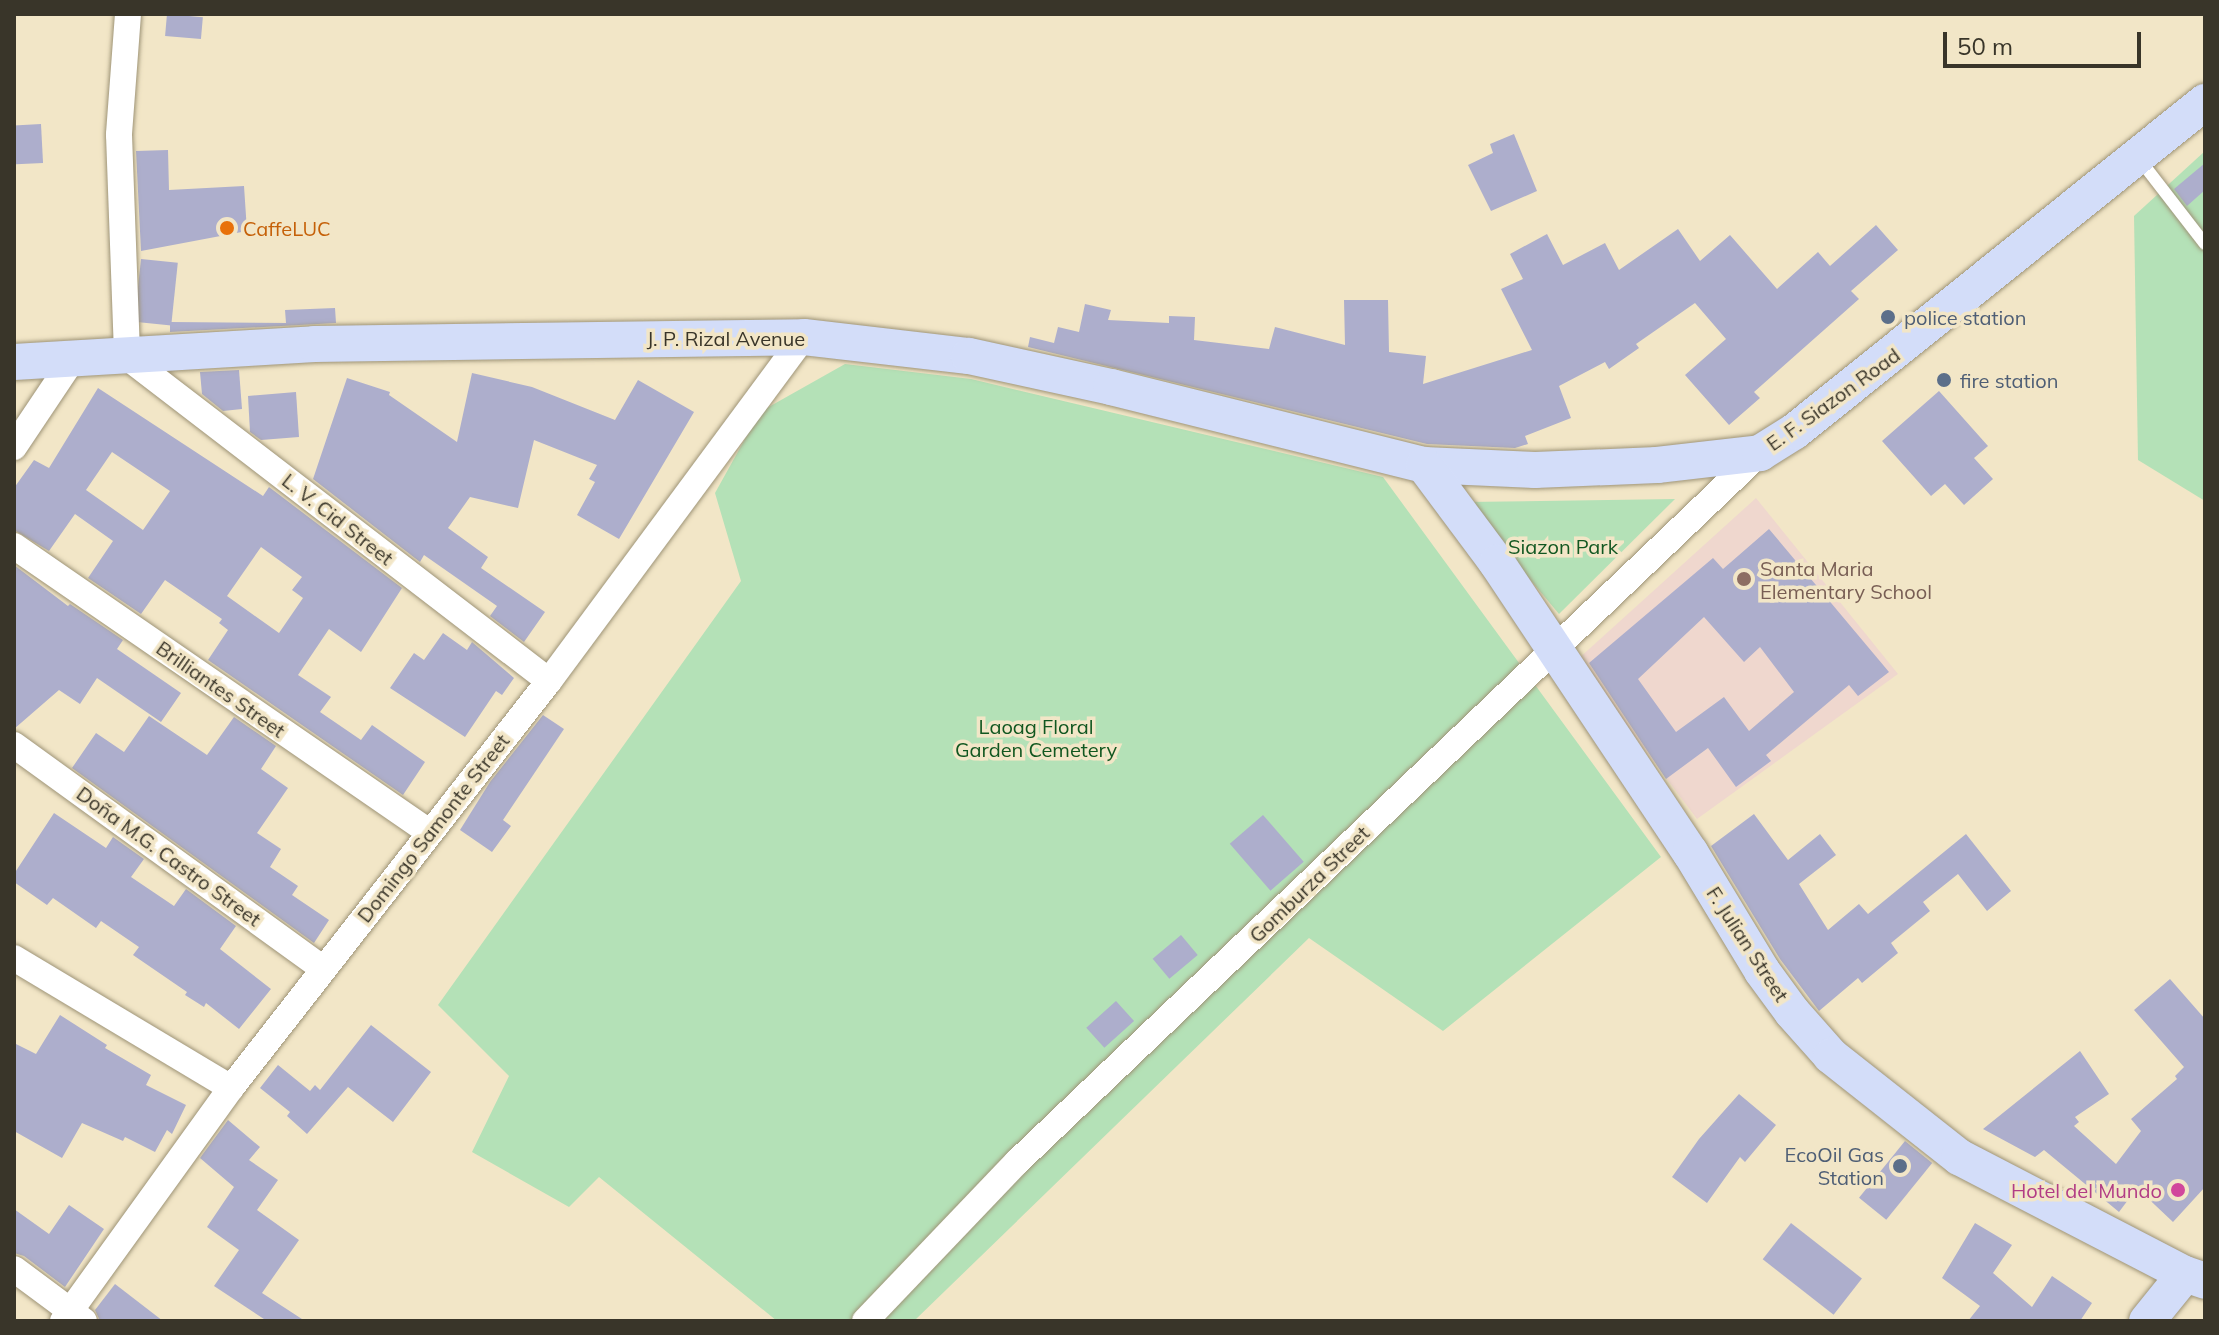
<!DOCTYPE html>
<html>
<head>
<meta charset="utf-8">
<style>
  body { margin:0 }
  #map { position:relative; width:2219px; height:1335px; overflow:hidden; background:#f2e6c7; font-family:Mulish,sans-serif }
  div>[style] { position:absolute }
  .education>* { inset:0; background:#efd7ce }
  .green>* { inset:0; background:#b4e1b7 }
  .building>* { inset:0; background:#adaecc; transform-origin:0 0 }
  .roads { filter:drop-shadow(0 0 2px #9e9477) drop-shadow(0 0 2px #9e9477) }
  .lane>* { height:12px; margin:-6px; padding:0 6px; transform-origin:6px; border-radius:6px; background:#fff }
  .street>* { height:26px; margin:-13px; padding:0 13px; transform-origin:13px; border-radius:13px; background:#fff }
  .secondary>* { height:36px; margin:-18px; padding:0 18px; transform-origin:18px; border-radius:18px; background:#d3ddf9 }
  .dots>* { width:22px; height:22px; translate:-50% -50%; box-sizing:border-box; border:4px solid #f2e6c7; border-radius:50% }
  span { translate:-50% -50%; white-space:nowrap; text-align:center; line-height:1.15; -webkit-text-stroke:7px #f2e6c7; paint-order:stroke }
  .food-label { font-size:20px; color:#c56008 }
  .left { translate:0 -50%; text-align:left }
  .service-label { font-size:20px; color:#4e5e75 }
  .right { translate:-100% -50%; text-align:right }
  .street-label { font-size:20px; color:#393529 }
  .park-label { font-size:20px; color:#115720 }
  .education-label { font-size:20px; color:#785e54 }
  .hotel-label { font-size:20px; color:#b23c85 }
  .frame { position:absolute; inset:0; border:16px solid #393529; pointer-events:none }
  .scale { position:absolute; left:1943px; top:32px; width:198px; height:36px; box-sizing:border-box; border:4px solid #393529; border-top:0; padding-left:10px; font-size:24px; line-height:28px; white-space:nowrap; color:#393529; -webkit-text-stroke:6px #f2e6c7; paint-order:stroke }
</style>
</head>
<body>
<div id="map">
  <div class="education">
    <i style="clip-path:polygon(1756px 498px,1898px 674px,1697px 819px,1577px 660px)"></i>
  </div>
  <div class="green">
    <i style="clip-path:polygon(2205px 151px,2205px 501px,2138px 460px,2134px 216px)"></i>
    <i style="clip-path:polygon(845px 364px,971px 379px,1383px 477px,1661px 857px,1443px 1031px,1309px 938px,914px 1321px,777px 1321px,599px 1177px,569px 1207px,472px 1152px,509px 1076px,438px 1005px,741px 581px,715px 493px,760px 412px)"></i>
    <i style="clip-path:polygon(1675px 499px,1559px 614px,1465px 502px)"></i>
  </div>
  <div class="building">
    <i style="left:167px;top:14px;width:36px;height:22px;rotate:5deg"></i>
    <i style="left:41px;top:124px;width:39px;height:27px;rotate:87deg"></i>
    <i style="clip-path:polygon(1514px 134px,1537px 191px,1491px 211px,1468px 165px,1493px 153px,1490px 144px)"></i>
    <i style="clip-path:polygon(168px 150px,169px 190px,244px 186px,247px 231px,141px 251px,136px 151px)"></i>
    <i style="clip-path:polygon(2205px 163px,2205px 190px,2187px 206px,2174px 189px)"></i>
    <i style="clip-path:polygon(1876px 225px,1898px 250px,1851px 291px,1859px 299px,1754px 392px,1760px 398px,1729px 425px,1685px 375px,1726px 339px,1695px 303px,1636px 344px,1639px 348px,1609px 369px,1605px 362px,1559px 386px,1571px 418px,1525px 436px,1528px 444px,1515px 448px,1427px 444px,1028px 347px,1030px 337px,1054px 343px,1058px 327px,1079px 332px,1085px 304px,1111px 310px,1108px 320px,1169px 323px,1169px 316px,1195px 317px,1194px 340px,1269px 349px,1275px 327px,1345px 345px,1344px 300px,1388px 300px,1389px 352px,1426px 356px,1423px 384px,1532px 350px,1501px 289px,1523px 279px,1510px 254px,1547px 234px,1563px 265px,1605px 243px,1619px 270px,1678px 229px,1700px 261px,1730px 235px,1777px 289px,1818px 252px,1830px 266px)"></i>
    <i style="left:141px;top:259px;width:37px;height:63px;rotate:6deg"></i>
    <i style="clip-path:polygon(335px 308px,336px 323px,170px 332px,170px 322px,286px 323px,285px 310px)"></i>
    <i style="clip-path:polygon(239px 370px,242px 409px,223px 411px,202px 394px,200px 372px)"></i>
    <i style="clip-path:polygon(472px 373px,532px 387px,615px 420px,638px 380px,694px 412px,619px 539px,577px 515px,595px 482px,589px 479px,597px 465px,534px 440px,518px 508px,470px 497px,448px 528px,488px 557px,481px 568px,545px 612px,524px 642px,490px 616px,497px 606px,424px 555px,420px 562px,313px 479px,347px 378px,390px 392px,389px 395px,457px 442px)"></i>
    <i style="clip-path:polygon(evenodd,98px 388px,263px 496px,269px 487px,402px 588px,361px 652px,329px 629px,298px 675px,331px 697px,320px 712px,361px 740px,372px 725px,425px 762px,403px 795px,208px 660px,228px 630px,219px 623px,222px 619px,165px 580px,141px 614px,88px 578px,113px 541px,75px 514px,49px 551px,14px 530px,14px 488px,34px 460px,49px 468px,98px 388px,112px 452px,170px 491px,143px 530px,86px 490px,112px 452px,98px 388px,261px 547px,302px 577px,292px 590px,303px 598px,279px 633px,227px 596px,261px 547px)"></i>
    <i style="clip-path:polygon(1939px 391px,1988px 446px,1974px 458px,1993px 479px,1964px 505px,1945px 484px,1931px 496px,1882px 441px)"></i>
    <i style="clip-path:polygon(296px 392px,299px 437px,261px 440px,250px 432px,248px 396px)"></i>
    <i style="clip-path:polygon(evenodd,1769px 529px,1889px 672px,1858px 696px,1849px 685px,1766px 755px,1771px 761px,1736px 787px,1708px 748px,1666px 779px,1589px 663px,1713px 558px,1723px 569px,1769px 529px,1704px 617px,1744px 662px,1760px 647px,1794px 692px,1749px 731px,1724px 697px,1676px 732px,1638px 679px,1704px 617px)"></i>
    <i style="clip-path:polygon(14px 565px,68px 606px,70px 604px,123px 640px,117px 649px,181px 693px,161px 722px,97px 678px,80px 704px,59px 690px,14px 729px)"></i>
    <i style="clip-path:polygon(443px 633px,467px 650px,472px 642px,514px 678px,502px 695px,496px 691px,465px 737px,390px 688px,414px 653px,424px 660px)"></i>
    <i style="clip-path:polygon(543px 715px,564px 729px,503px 820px,511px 826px,492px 852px,460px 830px,490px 782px)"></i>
    <i style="clip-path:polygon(149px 716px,207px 755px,234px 717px,276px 746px,261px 769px,288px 788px,257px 833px,281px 849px,270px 867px,298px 886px,292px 895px,329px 920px,314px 943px,72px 768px,96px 733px,124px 752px)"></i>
    <i style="clip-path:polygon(54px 813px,106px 848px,113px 837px,144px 859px,131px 877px,174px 906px,186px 889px,236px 926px,220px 949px,271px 989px,239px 1029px,206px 1003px,204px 1007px,185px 995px,187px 992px,133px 955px,139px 947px,101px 921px,96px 928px,53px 898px,47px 905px,14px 882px,14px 874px)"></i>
    <i style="clip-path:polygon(1754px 814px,1788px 860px,1820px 834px,1836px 855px,1799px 884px,1828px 930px,1859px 904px,1868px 914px,1966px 834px,2011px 891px,1987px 911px,1958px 874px,1923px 902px,1930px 911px,1891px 943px,1898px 953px,1862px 983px,1858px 978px,1819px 1011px,1780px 959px,1711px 846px)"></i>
    <i style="left:1263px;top:815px;width:62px;height:44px;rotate:49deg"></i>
    <i style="left:1181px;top:935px;width:26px;height:37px;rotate:50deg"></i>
    <i style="clip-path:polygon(2170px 979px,2205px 1019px,2205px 1187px,2173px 1222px,2137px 1188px,2119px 1212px,2044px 1150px,2035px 1157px,1983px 1129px,2080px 1051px,2109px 1094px,2075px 1117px,2079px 1122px,2074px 1126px,2116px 1164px,2141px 1131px,2131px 1119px,2177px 1079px,2175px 1076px,2184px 1067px,2134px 1010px)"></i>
    <i style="left:1116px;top:1001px;width:27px;height:40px;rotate:48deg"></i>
    <i style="clip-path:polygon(60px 1015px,107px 1045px,105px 1048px,151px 1075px,146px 1085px,186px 1105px,172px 1134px,167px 1130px,155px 1152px,125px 1137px,123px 1141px,82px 1123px,62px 1158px,14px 1131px,14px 1043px,36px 1054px)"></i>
    <i style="clip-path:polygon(371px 1025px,431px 1072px,393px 1122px,348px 1087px,307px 1134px,287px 1116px,290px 1112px,260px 1088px,278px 1065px,310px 1091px,315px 1085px,320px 1090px)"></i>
    <i style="clip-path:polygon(1739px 1094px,1776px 1125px,1745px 1162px,1740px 1157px,1707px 1203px,1672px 1177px,1699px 1139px)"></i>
    <i style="clip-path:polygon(228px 1120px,260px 1147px,249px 1160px,278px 1180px,257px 1210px,299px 1240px,262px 1293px,305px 1321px,267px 1321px,214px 1286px,239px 1250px,207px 1227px,234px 1187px,200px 1158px)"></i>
    <i style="left:1905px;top:1141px;width:35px;height:73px;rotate:39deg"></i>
    <i style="clip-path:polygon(69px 1205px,104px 1229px,65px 1287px,24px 1256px,14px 1253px,14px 1209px,49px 1234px)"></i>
    <i style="left:1791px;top:1223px;width:90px;height:46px;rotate:38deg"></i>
    <i style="clip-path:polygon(1975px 1223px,2012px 1245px,1993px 1273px,2032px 1307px,2052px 1276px,2092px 1303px,2080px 1321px,1968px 1321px,1980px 1306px,1942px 1278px)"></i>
    <i style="clip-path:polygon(115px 1284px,163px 1321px,100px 1321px,95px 1310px)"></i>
  </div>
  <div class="roads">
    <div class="lane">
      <i style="left:2140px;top:160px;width:106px;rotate:52.3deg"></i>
    </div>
    <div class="street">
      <i style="left:128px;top:14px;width:121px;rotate:94.3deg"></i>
      <i style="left:119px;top:135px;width:222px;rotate:87.9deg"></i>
      <i style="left:127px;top:357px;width:532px;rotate:37.52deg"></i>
      <i style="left:14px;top:447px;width:106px;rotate:-56.2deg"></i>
      <i style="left:14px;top:546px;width:504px;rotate:34.57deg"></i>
      <i style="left:14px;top:745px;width:382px;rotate:35.9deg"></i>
      <i style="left:14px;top:958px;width:253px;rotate:30.9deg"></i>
      <i style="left:14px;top:1269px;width:87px;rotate:36.6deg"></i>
      <i style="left:63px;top:1321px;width:287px;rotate:-54.2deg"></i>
      <i style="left:231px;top:1088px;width:517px;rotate:-52deg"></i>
      <i style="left:549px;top:681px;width:428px;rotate:-53.5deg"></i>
      <i style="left:865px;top:1321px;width:220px;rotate:-46.3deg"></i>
      <i style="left:1017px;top:1162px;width:1027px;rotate:-43.66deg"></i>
    </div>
    <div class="secondary">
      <i style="left:14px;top:362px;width:301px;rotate:-3.4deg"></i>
      <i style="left:314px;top:344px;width:490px;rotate:-0.8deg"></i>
      <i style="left:804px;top:337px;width:166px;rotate:6.6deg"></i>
      <i style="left:969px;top:356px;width:145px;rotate:12.3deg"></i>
      <i style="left:1111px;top:387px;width:323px;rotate:14deg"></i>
      <i style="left:1424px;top:465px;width:111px;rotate:2.6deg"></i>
      <i style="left:1535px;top:470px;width:122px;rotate:-2.3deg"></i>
      <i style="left:1657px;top:465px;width:104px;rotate:-6.6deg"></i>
      <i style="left:1760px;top:453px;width:41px;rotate:-32.2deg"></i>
      <i style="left:1795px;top:431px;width:526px;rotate:-38.74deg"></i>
      <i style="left:1424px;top:465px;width:122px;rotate:53.3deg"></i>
      <i style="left:1497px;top:563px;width:348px;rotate:56.3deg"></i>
      <i style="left:1690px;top:852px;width:139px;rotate:58.8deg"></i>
      <i style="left:1762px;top:971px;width:51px;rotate:53.8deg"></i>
      <i style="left:1792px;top:1012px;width:59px;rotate:48.4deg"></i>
      <i style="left:1831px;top:1056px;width:163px;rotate:38.3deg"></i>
      <i style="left:1959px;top:1157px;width:254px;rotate:27.4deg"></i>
      <i style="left:2185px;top:1274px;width:21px;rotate:19deg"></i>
      <i style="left:2147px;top:1321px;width:60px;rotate:-51deg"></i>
    </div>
  </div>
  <div class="dots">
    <i style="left:227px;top:228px;background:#e8710a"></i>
    <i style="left:1888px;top:317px;background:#5c6f8a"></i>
    <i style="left:1944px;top:380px;background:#5c6f8a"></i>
    <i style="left:1744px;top:579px;background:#8d6e63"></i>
    <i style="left:1900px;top:1166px;background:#5c6f8a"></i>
    <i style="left:2178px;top:1190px;background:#d1479c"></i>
  </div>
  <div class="food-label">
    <span class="left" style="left:243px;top:228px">CaffeLUC</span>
  </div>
  <div class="service-label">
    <span class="left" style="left:1904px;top:317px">police station</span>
    <span class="left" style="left:1960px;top:380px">fire station</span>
    <span class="right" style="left:1884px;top:1166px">EcoOil Gas<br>Station</span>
  </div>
  <div class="street-label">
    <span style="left:726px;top:338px">J. P. Rizal Avenue</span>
    <span style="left:1833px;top:399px;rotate:-36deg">E. F. Siazon Road</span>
    <span style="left:338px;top:519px;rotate:38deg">L. V. Cid Street</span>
    <span style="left:221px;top:689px;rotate:35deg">Brilliantes Street</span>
    <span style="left:433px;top:828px;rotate:-52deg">Domingo Samonte Street</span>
    <span style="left:169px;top:856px;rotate:36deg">Doña M.G. Castro Street</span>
    <span style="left:1309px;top:884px;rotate:-44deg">Gomburza Street</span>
    <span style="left:1748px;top:944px;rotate:57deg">F. Julian Street</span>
  </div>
  <div class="park-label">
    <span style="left:1563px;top:546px">Siazon Park</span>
    <span style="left:1036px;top:738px">Laoag Floral<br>Garden Cemetery</span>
  </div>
  <div class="education-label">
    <span class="left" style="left:1760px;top:580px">Santa Maria<br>Elementary School</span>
  </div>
  <div class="hotel-label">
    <span class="right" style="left:2162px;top:1190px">Hotel del Mundo</span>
  </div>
  <div class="frame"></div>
  <div class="scale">50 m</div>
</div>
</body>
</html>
